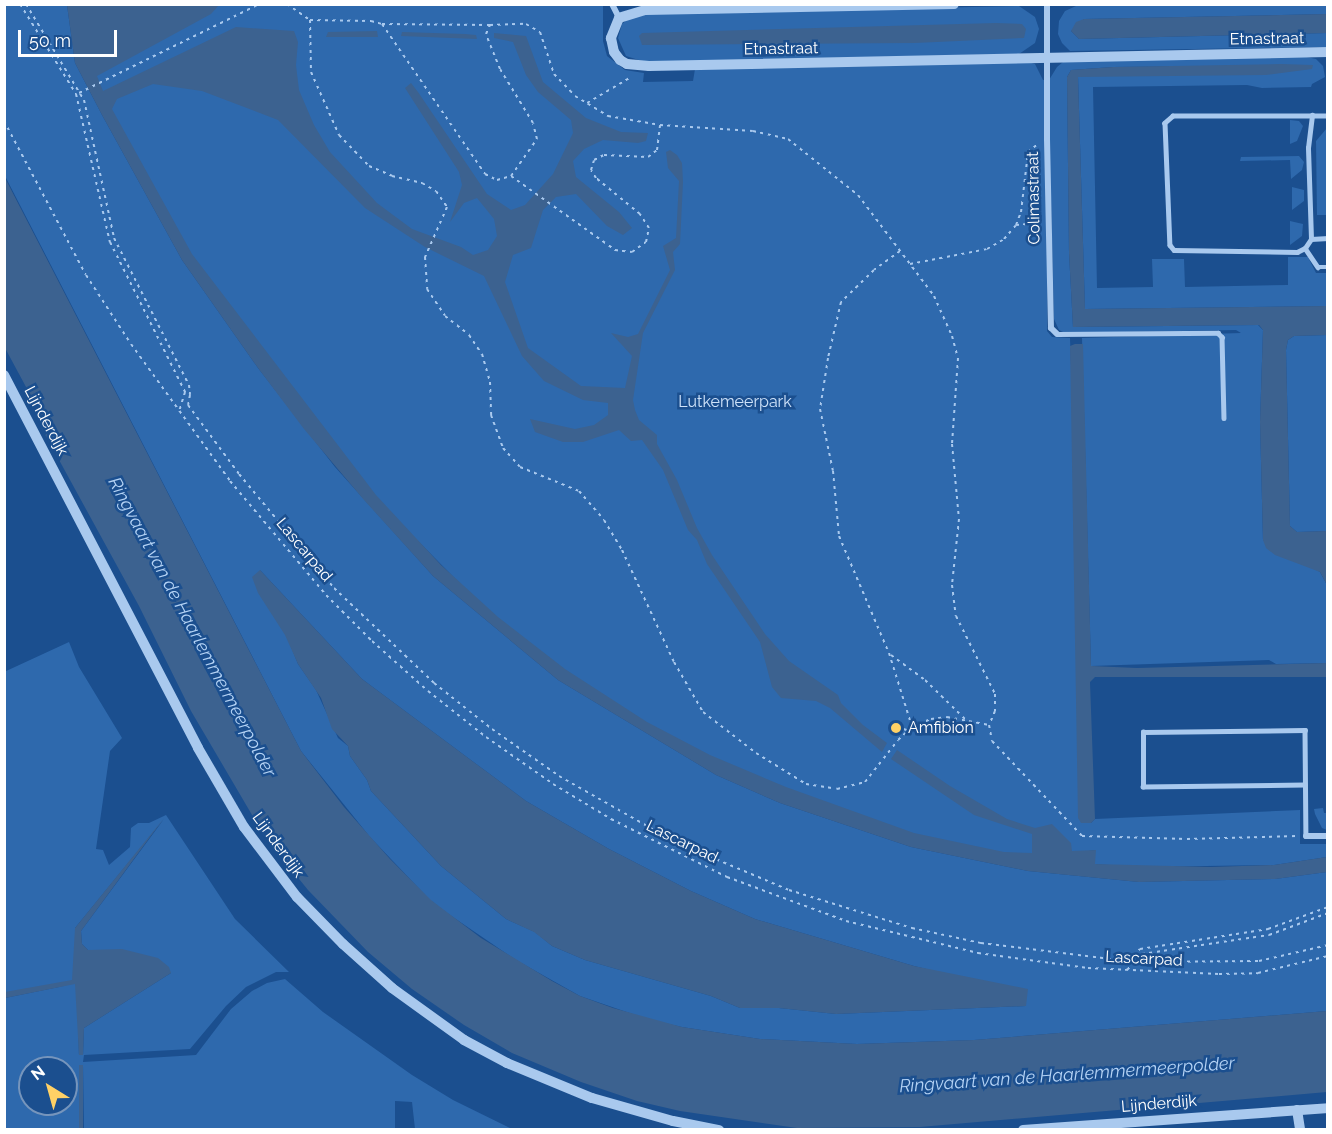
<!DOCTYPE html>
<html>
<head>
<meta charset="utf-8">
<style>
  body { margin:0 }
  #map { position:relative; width:1332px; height:1134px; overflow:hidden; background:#1b4f8f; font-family:Raleway,sans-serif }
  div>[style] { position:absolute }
  .green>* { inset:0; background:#2e69ad }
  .water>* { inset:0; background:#3c6290; transform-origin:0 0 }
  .path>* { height:2px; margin-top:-1px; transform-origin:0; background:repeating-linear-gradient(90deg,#a9c9ee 0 3px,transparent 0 7.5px) }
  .service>* { height:4.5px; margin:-2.25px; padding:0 2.25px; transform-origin:2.25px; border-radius:2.25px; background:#a9c9ee }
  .minor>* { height:6px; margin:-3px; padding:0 3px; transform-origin:3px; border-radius:3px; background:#a9c9ee }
  .tertiary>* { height:10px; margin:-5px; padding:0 5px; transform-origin:5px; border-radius:5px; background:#a9c9ee }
  .dots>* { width:16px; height:16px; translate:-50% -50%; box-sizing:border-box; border:3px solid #1b4f8f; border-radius:50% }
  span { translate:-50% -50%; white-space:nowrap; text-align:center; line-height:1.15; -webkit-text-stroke:5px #1b4f8f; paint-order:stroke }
  .street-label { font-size:16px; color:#fff }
  .park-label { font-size:16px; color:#cfe3fa }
  .poi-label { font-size:16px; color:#fff }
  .left { translate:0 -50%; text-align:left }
  .water-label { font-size:18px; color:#b5d3f5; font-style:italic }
  .frame { position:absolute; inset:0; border:6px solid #fff; pointer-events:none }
  .north { position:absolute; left:18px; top:1056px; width:60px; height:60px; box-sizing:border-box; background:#1b4f8f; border:2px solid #7695bc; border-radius:50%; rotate:323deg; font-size:16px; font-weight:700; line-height:24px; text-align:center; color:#fff }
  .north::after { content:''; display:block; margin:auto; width:21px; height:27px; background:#ffd166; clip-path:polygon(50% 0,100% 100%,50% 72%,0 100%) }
  .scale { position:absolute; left:18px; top:30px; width:99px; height:27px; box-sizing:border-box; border:3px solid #fff; border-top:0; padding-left:8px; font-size:18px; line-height:21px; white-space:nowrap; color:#fff; -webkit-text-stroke:4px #1b4f8f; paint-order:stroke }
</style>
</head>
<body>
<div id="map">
  <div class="green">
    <i style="clip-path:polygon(1122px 4px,1327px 5px,1327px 14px,1084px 19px,1071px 31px,1079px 39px,1327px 33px,1327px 47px,1070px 51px,1062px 43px,1058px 34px,1059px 21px,1065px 11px,1076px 6px)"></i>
    <i style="clip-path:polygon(evenodd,5px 5px,67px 5px,75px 63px,102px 115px,182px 260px,258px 368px,335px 467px,433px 576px,558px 680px,716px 775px,780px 803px,911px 847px,1028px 871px,1139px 882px,1275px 879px,1327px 872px,1327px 1011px,974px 1040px,857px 1044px,760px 1039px,682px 1027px,647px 1019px,580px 996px,516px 960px,447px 913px,430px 900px,370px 837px,301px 751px,5px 176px,5px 5px,260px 570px,362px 679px,526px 801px,609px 849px,691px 891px,755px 919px,914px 966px,963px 978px,1026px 1006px,836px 1014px,779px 1008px,740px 1008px,711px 996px,585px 960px,552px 946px,535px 932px,506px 919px,441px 866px,371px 791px,367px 780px,350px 756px,348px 746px,338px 738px,316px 690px,298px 664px,260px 570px)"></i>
    <i style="clip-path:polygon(72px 5px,603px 5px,603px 41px,607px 56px,625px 70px,644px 73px,643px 82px,693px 81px,695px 69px,1028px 62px,1035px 64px,1043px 80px,1049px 80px,1057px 67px,1063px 62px,1302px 56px,1316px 59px,1323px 66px,1325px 77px,1312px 84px,1311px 87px,1262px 88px,1247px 85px,1093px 87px,1097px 288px,1153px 287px,1152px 259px,1184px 259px,1185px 287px,1288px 285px,1288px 257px,1308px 257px,1316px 273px,1327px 273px,1327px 306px,1085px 309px,1078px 76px,1312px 65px,1113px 67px,1071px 70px,1067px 77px,1069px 253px,1073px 327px,1258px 325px,1263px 330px,1260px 422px,1263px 540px,1320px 572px,1327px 585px,1327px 663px,1276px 664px,1269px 660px,1091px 666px,1082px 338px,1241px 333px,1236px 330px,1065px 333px,1059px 330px,1054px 319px,1051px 197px,1047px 250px,1047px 331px,1052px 337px,1070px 338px,1082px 675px,1091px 823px,1095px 819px,1300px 810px,1300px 844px,1327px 844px,1327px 857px,1274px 865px,1139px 867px,1094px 864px,1095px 850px,1017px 862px,906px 837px,698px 758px,570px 678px,486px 610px,359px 481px,179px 243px,102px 101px)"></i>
    <i style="clip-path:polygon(1019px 6px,1035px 17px,1039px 29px,1035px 43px,1019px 54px,645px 62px,626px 56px,618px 38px,622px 24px,629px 18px,643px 14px)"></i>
    <i style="clip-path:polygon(1290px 120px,1299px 121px,1303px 126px,1297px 141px,1290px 144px)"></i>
    <i style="clip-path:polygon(1327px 128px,1327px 215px,1317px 215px,1316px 141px)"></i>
    <i style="clip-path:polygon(1299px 156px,1304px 162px,1302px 170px,1291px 179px,1290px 160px,1240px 161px,1241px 157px)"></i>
    <i style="clip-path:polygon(1292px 187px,1304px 190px,1304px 201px,1292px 210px)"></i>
    <i style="clip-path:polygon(1290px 221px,1303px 224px,1302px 236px,1290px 245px)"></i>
    <i style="clip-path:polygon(1327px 335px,1327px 531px,1297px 532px,1290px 526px,1286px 350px,1288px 340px,1294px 336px)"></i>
    <i style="clip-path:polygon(evenodd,69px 642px,79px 667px,122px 738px,110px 751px,96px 849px,103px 850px,109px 865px,130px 847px,131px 828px,138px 823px,149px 823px,166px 815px,235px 919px,289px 972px,276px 972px,246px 987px,226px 1006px,190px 1049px,84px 1055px,83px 1062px,196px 1055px,231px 1009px,252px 991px,267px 983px,285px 979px,323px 1012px,412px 1075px,453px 1100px,512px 1129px,415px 1129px,412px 1102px,395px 1101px,395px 1129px,84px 1129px,83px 1065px,79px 1066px,80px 1129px,5px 1129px,5px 998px,64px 986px,5px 993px,4px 672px,69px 642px,164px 819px,81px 931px,82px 944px,88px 950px,99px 950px,171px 973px,84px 1028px,83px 1055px,79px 1055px,75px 928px,164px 819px,69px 642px,30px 1068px,66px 1068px,66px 1104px,30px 1104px,30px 1068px)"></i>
    <i style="clip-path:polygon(1323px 808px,1324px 813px,1327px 813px,1327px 830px,1322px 828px,1315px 814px,1314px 809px)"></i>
  </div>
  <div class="water">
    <i style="clip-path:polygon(67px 5px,219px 5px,211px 14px,97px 76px,103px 91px,236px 27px,294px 31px,298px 42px,296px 65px,299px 90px,314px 125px,330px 152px,377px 203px,412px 229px,461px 247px,473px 255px,488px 250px,497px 236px,494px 219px,477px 198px,464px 203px,450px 222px,462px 185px,459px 172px,405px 88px,411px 83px,418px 92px,487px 194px,511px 210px,525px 205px,553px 174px,573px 133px,571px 120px,538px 92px,526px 75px,513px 42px,494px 38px,494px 33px,526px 36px,543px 82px,586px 118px,621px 132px,648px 133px,646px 141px,638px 143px,603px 140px,584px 149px,573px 161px,576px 177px,619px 212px,632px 228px,623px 235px,607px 226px,576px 194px,556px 197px,543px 210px,531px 248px,513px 255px,505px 282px,528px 348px,581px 386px,625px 388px,632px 356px,611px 333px,628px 337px,638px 334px,670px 270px,663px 246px,676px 238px,679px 181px,668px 168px,666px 152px,670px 150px,677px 155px,682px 163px,683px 182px,680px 244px,673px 252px,675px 270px,643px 333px,633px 400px,635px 410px,639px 420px,657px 435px,657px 444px,677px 480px,697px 528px,712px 555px,765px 634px,789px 661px,838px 695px,841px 703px,863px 725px,887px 743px,882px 752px,830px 708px,816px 701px,781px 698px,772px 687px,760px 642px,707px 564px,697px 540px,688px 530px,663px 470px,642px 440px,631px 441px,619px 430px,583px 442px,563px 442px,535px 432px,530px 419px,575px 429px,594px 425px,608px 415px,608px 403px,583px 400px,544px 381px,522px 356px,484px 276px,425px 247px,365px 208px,278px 120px,202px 91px,153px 84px,117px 99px,112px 109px,192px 254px,376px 495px,441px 565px,498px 617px,565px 669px,647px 722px,710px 755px,786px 787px,914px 833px,1004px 852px,1032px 853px,1032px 834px,974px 815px,891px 759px,897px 750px,950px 786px,1007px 819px,1035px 828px,1052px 824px,1071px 843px,1072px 851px,1096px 850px,1095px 864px,1211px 867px,1274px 865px,1327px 857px,1327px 872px,1275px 879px,1139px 882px,1028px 871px,911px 847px,780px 803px,716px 775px,558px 680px,433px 576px,364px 500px,304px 429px,258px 368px,182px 260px,102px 115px,75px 63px)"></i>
    <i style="clip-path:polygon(1327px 14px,1327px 33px,1079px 39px,1071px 31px,1076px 22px,1084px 19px)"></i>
    <i style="clip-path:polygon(996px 23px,1022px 24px,1026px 29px,1024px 38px,915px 43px,642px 45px,639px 36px,642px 33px)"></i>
    <i style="clip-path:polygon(377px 31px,378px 37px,326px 37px,328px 32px)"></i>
    <i style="clip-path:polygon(402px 32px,465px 34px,476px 35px,477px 39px,401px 36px)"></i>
    <i style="clip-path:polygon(1281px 64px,1313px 65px,1312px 69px,1266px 75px,1078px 77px,1085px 309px,1327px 306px,1327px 335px,1294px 336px,1288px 340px,1286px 350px,1290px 526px,1297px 532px,1327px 531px,1327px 585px,1320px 572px,1275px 555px,1266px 548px,1263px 540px,1260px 422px,1263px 330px,1259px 325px,1073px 327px,1069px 253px,1067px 77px,1071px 70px,1113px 67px)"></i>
    <i style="clip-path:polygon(4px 176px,301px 751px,344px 807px,390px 859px,431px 900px,481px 938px,552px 981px,580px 996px,613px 1008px,682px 1027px,760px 1039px,857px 1044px,974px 1040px,1327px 1011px,1327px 1092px,920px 1127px,797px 1128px,680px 1111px,637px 1101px,581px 1082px,512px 1053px,464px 1025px,412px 989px,368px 952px,308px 890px,265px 837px,191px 711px,139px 606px,41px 427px,46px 424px,5px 348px)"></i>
    <i style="clip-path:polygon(1075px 344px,1083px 344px,1091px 666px,1137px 668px,1328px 663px,1327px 677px,1095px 677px,1090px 682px,1095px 819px,1091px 823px,1081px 823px,1078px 818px,1070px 346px)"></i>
    <i style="clip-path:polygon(260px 570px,362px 679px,526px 801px,609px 849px,691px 891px,755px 919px,914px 966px,1028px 989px,1026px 1006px,836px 1014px,779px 1008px,740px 1008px,711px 996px,585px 960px,552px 946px,534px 932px,506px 919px,441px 866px,371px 791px,367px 780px,350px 756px,348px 746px,332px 729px,321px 698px,298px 664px,285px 635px,258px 593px,252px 577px)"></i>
    <i style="clip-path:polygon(164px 818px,81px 931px,82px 944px,88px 950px,122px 949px,158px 958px,169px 967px,171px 973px,84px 1028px,83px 1055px,79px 1055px,75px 984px,5px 998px,5px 992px,72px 980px,75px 928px)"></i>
    <i style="left:79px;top:1065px;width:4px;height:64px"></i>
  </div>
  <div class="path">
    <i style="left:20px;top:4px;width:106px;rotate:58.1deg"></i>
    <i style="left:76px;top:94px;width:152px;rotate:77.1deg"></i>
    <i style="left:110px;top:242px;width:168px;rotate:63.4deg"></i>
    <i style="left:185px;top:392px;width:21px;rotate:107deg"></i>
    <i style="left:26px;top:4px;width:112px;rotate:58.9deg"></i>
    <i style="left:84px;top:100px;width:141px;rotate:77.7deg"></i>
    <i style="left:114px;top:238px;width:165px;rotate:63deg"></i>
    <i style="left:189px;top:385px;width:10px;rotate:84deg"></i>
    <i style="left:190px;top:395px;width:10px;rotate:101deg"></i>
    <i style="left:188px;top:405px;width:86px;rotate:53.5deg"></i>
    <i style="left:239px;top:474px;width:148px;rotate:50.2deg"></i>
    <i style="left:334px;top:588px;width:138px;rotate:43.5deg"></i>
    <i style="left:434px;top:683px;width:74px;rotate:38.4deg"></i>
    <i style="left:492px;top:729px;width:82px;rotate:35deg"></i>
    <i style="left:559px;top:776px;width:133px;rotate:29.6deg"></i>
    <i style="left:675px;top:842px;width:124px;rotate:22.8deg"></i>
    <i style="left:789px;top:890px;width:129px;rotate:17.2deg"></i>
    <i style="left:912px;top:928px;width:71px;rotate:12.3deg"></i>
    <i style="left:981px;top:943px;width:155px;rotate:7deg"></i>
    <i style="left:1135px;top:962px;width:124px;rotate:-0.5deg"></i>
    <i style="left:1259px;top:961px;width:71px;rotate:-13.1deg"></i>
    <i style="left:287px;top:4px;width:28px;rotate:35deg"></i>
    <i style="left:310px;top:20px;width:61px;rotate:0.9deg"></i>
    <i style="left:371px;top:21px;width:11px;rotate:15deg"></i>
    <i style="left:382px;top:24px;width:182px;rotate:55.5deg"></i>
    <i style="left:485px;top:174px;width:13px;rotate:27deg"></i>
    <i style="left:497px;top:180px;width:15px;rotate:-16deg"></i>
    <i style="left:511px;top:176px;width:45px;rotate:-54.9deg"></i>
    <i style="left:537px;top:139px;width:16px;rotate:-104deg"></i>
    <i style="left:533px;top:123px;width:63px;rotate:-121.4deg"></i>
    <i style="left:500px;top:69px;width:38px;rotate:-112deg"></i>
    <i style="left:486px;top:34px;width:10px;rotate:-66deg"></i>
    <i style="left:490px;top:25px;width:36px;rotate:-2deg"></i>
    <i style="left:526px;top:24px;width:16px;rotate:30deg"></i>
    <i style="left:540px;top:32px;width:44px;rotate:71.6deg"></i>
    <i style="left:554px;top:74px;width:30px;rotate:46deg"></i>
    <i style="left:575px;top:96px;width:39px;rotate:31deg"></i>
    <i style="left:608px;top:116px;width:53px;rotate:9.8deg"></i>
    <i style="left:660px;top:125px;width:93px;rotate:3.7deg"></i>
    <i style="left:753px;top:131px;width:36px;rotate:13deg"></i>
    <i style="left:788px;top:139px;width:90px;rotate:38.7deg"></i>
    <i style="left:858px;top:195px;width:126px;rotate:53deg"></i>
    <i style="left:934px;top:296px;width:44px;rotate:65.8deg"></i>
    <i style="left:952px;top:336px;width:23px;rotate:75deg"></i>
    <i style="left:958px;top:358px;width:86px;rotate:94deg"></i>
    <i style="left:952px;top:444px;width:75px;rotate:84.7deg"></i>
    <i style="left:959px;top:519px;width:66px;rotate:96.1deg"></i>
    <i style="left:952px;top:585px;width:31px;rotate:83deg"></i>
    <i style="left:956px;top:616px;width:87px;rotate:63.4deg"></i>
    <i style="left:995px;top:694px;width:17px;rotate:90deg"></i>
    <i style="left:995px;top:711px;width:15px;rotate:113deg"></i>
    <i style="left:989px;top:725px;width:16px;rotate:79deg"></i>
    <i style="left:992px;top:741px;width:131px;rotate:46.5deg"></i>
    <i style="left:1082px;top:836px;width:105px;rotate:1.6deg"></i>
    <i style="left:1187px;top:839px;width:110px;rotate:-1.6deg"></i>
    <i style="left:310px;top:20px;width:52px;rotate:88.9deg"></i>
    <i style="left:311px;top:72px;width:69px;rotate:66deg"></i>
    <i style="left:339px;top:135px;width:43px;rotate:45.9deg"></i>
    <i style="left:369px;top:166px;width:25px;rotate:23deg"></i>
    <i style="left:392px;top:176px;width:31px;rotate:13deg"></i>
    <i style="left:422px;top:183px;width:16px;rotate:30deg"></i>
    <i style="left:436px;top:191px;width:19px;rotate:55deg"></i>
    <i style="left:447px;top:207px;width:55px;rotate:113.7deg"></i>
    <i style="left:425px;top:257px;width:32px;rotate:86deg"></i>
    <i style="left:427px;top:289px;width:32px;rotate:56deg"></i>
    <i style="left:445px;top:316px;width:31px;rotate:38deg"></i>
    <i style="left:469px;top:335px;width:23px;rotate:56deg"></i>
    <i style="left:482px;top:354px;width:29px;rotate:74deg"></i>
    <i style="left:490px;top:382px;width:33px;rotate:88deg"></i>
    <i style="left:491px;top:415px;width:35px;rotate:70deg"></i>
    <i style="left:503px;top:448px;width:25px;rotate:48deg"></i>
    <i style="left:520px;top:467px;width:64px;rotate:22.1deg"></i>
    <i style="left:579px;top:491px;width:38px;rotate:49deg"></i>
    <i style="left:604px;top:520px;width:35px;rotate:59deg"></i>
    <i style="left:622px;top:550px;width:123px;rotate:65.1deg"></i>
    <i style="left:674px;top:662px;width:58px;rotate:59.9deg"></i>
    <i style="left:703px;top:712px;width:67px;rotate:37.7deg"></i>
    <i style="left:756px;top:753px;width:59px;rotate:31.8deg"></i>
    <i style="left:806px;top:784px;width:31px;rotate:9deg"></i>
    <i style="left:837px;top:789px;width:29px;rotate:-14deg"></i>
    <i style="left:865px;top:782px;width:53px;rotate:-51.8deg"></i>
    <i style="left:898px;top:740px;width:19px;rotate:-43deg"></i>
    <i style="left:912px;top:727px;width:21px;rotate:-23deg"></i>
    <i style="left:931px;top:719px;width:16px;rotate:-7deg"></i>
    <i style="left:947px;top:717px;width:43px;rotate:10.8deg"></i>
    <i style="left:382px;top:24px;width:108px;rotate:0.5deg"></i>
    <i style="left:79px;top:93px;width:201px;rotate:-26.3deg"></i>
    <i style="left:587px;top:103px;width:51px;rotate:-30.6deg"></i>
    <i style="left:4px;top:121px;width:174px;rotate:62deg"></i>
    <i style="left:86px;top:275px;width:82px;rotate:56.9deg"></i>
    <i style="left:131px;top:344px;width:169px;rotate:54.1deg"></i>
    <i style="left:230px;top:481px;width:149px;rotate:49.9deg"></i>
    <i style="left:326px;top:595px;width:65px;rotate:45deg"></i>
    <i style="left:372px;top:641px;width:75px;rotate:41.8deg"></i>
    <i style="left:428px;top:691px;width:74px;rotate:38.4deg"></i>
    <i style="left:486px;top:737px;width:82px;rotate:35deg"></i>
    <i style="left:553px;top:784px;width:68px;rotate:31.1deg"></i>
    <i style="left:611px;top:819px;width:130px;rotate:26.6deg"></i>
    <i style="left:727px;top:877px;width:127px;rotate:20.3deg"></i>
    <i style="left:846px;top:921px;width:136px;rotate:13.6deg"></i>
    <i style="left:978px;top:953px;width:111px;rotate:7.8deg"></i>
    <i style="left:1088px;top:968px;width:131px;rotate:2.6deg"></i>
    <i style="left:1219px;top:974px;width:39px;rotate:-1deg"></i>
    <i style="left:1258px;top:973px;width:72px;rotate:-13.7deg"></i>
    <i style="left:511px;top:176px;width:128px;rotate:35.4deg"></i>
    <i style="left:615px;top:250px;width:17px;rotate:7deg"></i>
    <i style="left:632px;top:252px;width:17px;rotate:-36deg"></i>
    <i style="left:646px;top:242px;width:14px;rotate:-78deg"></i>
    <i style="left:649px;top:228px;width:17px;rotate:-123deg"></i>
    <i style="left:640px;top:214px;width:57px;rotate:-140.7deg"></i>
    <i style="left:596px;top:178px;width:9px;rotate:-122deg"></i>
    <i style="left:591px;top:170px;width:10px;rotate:-73deg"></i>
    <i style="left:594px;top:160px;width:11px;rotate:-27deg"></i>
    <i style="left:604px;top:155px;width:44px;rotate:2.6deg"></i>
    <i style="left:648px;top:157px;width:11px;rotate:-38deg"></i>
    <i style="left:657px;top:150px;width:25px;rotate:-83deg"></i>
    <i style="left:1016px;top:225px;width:24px;rotate:-5deg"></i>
    <i style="left:900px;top:251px;width:32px;rotate:144deg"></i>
    <i style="left:874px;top:270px;width:46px;rotate:135.9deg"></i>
    <i style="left:841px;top:302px;width:57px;rotate:103.1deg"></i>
    <i style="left:828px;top:358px;width:52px;rotate:98.9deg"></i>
    <i style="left:820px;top:409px;width:63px;rotate:78.2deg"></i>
    <i style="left:833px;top:471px;width:65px;rotate:84.7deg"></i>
    <i style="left:839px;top:536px;width:127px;rotate:66.9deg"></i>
    <i style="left:889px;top:653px;width:77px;rotate:72.7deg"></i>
    <i style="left:910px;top:264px;width:78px;rotate:-11deg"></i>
    <i style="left:987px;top:249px;width:20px;rotate:-30deg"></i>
    <i style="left:1004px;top:239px;width:18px;rotate:-49deg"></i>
    <i style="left:1016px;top:225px;width:14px;rotate:-69deg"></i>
    <i style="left:1021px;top:212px;width:60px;rotate:-83.3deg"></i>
    <i style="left:1028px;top:152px;width:13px;rotate:-39deg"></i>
    <i style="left:891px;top:655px;width:42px;rotate:36.3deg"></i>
    <i style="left:925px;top:680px;width:60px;rotate:44.3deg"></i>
    <i style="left:897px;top:727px;width:10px;rotate:17deg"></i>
    <i style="left:1127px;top:960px;width:17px;rotate:-40deg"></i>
    <i style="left:1140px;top:949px;width:130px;rotate:-8.9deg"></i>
    <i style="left:1268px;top:929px;width:64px;rotate:-20.1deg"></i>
    <i style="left:1127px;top:970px;width:22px;rotate:-47deg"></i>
    <i style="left:1142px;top:954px;width:128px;rotate:-8.5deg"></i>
    <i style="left:1269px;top:935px;width:63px;rotate:-20.4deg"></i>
  </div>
  <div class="service">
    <i style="left:1328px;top:116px;width:155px;rotate:180deg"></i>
    <i style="left:1173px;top:116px;width:11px;rotate:139deg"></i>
    <i style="left:1165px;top:123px;width:122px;rotate:87.7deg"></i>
    <i style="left:1170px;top:245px;width:6px;rotate:51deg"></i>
    <i style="left:1174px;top:250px;width:123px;rotate:0.9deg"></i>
    <i style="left:1297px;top:252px;width:9px;rotate:-27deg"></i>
    <i style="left:1305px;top:248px;width:11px;rotate:-56deg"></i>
    <i style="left:1311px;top:239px;width:17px;rotate:-3deg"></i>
    <i style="left:1311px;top:239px;width:91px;rotate:-91.9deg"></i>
    <i style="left:1308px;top:148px;width:33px;rotate:-83deg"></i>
    <i style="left:1305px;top:248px;width:23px;rotate:56deg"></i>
    <i style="left:1318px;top:267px;width:10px"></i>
    <i style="left:1057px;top:334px;width:161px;rotate:-0.4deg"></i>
    <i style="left:1218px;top:333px;width:6px;rotate:45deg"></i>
    <i style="left:1222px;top:337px;width:81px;rotate:88.6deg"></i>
    <i style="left:1305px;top:785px;width:162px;rotate:179.3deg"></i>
    <i style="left:1143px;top:787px;width:55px;rotate:-90deg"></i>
    <i style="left:1143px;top:732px;width:162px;rotate:-0.7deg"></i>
    <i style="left:1305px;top:730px;width:106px;rotate:89.5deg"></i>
  </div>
  <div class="minor">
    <i style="left:612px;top:4px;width:16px;rotate:63deg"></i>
    <i style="left:1047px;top:4px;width:135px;rotate:90deg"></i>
    <i style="left:1047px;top:139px;width:189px;rotate:88.8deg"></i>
    <i style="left:1051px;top:328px;width:8px;rotate:45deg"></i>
    <i style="left:1306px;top:836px;width:22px"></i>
  </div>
  <div class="tertiary">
    <i style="left:954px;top:4px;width:309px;rotate:178.9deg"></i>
    <i style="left:645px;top:10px;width:27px;rotate:163deg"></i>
    <i style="left:619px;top:18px;width:22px;rotate:112deg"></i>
    <i style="left:611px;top:38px;width:14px;rotate:78deg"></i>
    <i style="left:614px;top:52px;width:10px;rotate:53deg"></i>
    <i style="left:620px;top:60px;width:8px;rotate:30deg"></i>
    <i style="left:627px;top:64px;width:22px;rotate:5deg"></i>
    <i style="left:649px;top:66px;width:679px;rotate:-1.18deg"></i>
    <i style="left:4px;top:375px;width:420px;rotate:62.5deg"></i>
    <i style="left:198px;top:748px;width:91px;rotate:59.8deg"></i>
    <i style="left:244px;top:827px;width:88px;rotate:52.9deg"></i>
    <i style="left:297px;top:897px;width:66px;rotate:45.6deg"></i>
    <i style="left:343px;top:944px;width:66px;rotate:41.9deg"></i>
    <i style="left:392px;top:988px;width:89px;rotate:35.8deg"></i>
    <i style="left:464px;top:1040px;width:49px;rotate:28.1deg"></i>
    <i style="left:507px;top:1063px;width:92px;rotate:22.4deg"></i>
    <i style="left:592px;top:1098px;width:84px;rotate:15.9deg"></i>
    <i style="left:673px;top:1121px;width:47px;rotate:11.1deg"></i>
    <i style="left:1297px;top:1110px;width:20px;rotate:81deg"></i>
    <i style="left:1023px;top:1130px;width:306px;rotate:-4.1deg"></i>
  </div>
  <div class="dots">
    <i style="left:896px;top:728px;background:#ffd166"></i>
  </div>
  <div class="street-label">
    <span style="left:1267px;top:39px;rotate:-1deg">Etnastraat</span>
    <span style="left:781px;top:49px;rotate:-1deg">Etnastraat</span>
    <span style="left:1034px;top:198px;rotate:-91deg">Colimastraat</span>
    <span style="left:46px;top:421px;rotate:62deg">Lijnderdijk</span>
    <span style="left:304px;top:550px;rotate:50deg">Lascarpad</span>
    <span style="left:682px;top:842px;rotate:26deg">Lascarpad</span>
    <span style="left:278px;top:845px;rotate:54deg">Lijnderdijk</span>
    <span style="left:1144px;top:959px;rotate:3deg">Lascarpad</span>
    <span style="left:1159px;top:1104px;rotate:-5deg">Lijnderdijk</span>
  </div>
  <div class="park-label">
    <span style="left:735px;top:402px">Lutkemeerpark</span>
  </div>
  <div class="poi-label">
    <span class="left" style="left:908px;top:728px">Amfibion</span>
  </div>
  <div class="water-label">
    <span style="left:192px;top:627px;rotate:62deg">Ringvaart van de Haarlemmermeerpolder</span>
    <span style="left:1067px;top:1075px;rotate:-4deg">Ringvaart van de Haarlemmermeerpolder</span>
  </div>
  <div class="frame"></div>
  <div class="north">N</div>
  <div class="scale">50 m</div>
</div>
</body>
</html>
